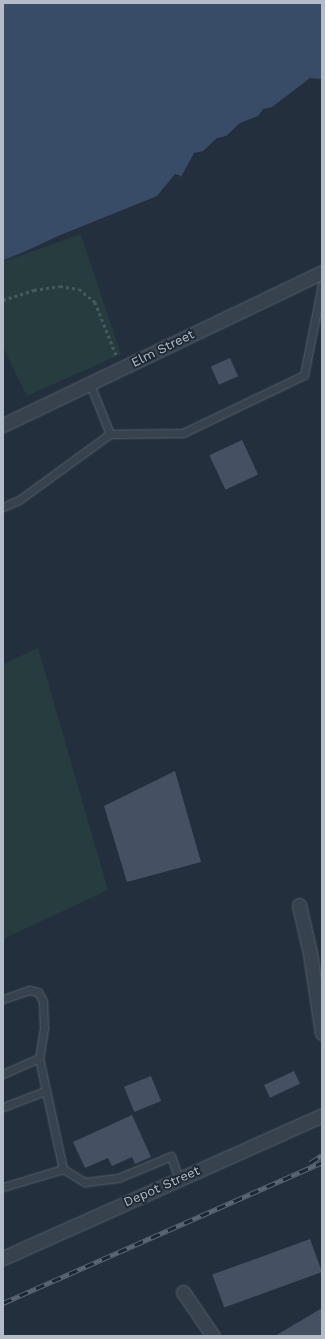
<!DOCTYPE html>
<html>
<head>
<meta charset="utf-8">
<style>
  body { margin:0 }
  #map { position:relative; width:325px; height:1339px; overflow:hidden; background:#242f3e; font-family:"Work Sans",sans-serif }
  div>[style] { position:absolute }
  .green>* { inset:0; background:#263c3f }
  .water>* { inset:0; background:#394c67 }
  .pier>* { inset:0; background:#242f3e }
  .building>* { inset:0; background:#455162; transform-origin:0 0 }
  .path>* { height:2.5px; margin-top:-1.25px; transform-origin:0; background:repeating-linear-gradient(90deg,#44595c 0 3px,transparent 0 6px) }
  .roads { filter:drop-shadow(0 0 1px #565f6c) drop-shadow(0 0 1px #565f6c) }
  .lane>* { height:7px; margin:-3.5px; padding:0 3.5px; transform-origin:3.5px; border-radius:3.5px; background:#38414e }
  .street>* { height:13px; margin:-6.5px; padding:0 6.5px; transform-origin:6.5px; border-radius:6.5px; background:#38414e }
  .rail>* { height:4.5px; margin-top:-2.25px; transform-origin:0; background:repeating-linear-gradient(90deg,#1d2633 0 9px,#5a6575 0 18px); box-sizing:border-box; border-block:1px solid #5a6575 }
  span { translate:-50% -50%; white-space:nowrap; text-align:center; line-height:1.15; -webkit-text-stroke:3.5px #1d2633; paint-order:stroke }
  .street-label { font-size:13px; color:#b4bcc9 }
  .frame { position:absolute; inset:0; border:4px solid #b4bcc9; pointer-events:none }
</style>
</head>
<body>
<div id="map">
  <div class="green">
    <i style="clip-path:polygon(80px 232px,121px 354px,27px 396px,3px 347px,3px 260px)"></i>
    <i style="clip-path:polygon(38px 648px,108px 890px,3px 939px,3px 664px)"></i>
  </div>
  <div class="water">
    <i style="clip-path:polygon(3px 3px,322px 3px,322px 79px,310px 78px,272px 107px,263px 109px,258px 116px,240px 123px,226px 136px,217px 138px,203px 151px,194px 153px,171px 195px,3px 260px)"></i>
  </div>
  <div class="pier">
    <i style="clip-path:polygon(175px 174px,181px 176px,172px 196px,122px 219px,3px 262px,58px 236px,157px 196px)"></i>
  </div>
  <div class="building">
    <i style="left:230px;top:358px;width:20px;height:21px;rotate:66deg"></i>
    <i style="left:242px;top:440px;width:38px;height:36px;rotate:65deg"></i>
    <i style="clip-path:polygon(175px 771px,201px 862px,127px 882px,104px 806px)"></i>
    <i style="left:294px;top:1071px;width:14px;height:33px;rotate:65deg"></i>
    <i style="left:151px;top:1076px;width:27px;height:29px;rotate:68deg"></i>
    <i style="clip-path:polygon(132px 1115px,151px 1157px,135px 1164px,132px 1157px,112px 1166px,108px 1158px,85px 1168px,73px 1142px)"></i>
    <i style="left:310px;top:1239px;width:35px;height:104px;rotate:70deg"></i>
    <i style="clip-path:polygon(322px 1308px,322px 1336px,275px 1336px)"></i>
  </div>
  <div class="path">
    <i style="left:3px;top:300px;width:33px;rotate:-18deg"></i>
    <i style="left:34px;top:290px;width:26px;rotate:-9deg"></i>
    <i style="left:60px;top:286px;width:19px;rotate:9deg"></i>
    <i style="left:79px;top:289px;width:21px;rotate:39deg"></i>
    <i style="left:95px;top:302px;width:59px;rotate:68.2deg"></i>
  </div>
  <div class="roads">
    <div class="lane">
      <i style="left:90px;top:384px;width:54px;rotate:68.2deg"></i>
      <i style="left:3px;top:507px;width:17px;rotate:-24deg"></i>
      <i style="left:19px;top:500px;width:112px;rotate:-36deg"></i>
      <i style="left:110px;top:434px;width:73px;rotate:-0.8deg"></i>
      <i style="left:183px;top:433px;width:134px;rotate:-25.6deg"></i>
      <i style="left:304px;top:375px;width:92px;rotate:-78.7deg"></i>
      <i style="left:3px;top:999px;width:28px;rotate:-19deg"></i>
      <i style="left:29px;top:990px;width:9px;rotate:13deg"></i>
      <i style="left:38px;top:992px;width:10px;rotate:61deg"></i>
      <i style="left:43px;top:1001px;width:27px;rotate:88deg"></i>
      <i style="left:44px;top:1028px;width:30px;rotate:99deg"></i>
      <i style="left:39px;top:1058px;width:114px;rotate:77.8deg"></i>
      <i style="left:63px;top:1169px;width:26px;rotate:31deg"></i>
      <i style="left:85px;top:1182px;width:33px;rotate:-7deg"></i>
      <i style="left:118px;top:1178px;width:57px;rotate:-22.5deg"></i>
      <i style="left:171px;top:1156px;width:24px;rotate:71deg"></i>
      <i style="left:3px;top:1074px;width:39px;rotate:-24deg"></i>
      <i style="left:3px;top:1107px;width:45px;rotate:-20.9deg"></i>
      <i style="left:3px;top:1187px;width:63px;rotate:-16.7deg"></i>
    </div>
    <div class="street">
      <i style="left:3px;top:425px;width:354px;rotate:-25.6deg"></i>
      <i style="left:299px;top:905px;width:49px;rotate:77.1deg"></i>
      <i style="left:310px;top:953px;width:81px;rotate:81.5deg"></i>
      <i style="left:3px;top:1258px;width:350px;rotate:-24.1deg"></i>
      <i style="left:183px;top:1292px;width:53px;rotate:55.7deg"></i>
    </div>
  </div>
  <div class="rail">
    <i style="left:310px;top:1163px;width:14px;rotate:-34deg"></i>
    <i style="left:3px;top:1303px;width:349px;rotate:-23.8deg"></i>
  </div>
  <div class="street-label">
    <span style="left:163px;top:349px;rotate:-26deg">Elm Street</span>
    <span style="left:162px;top:1187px;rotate:-24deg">Depot Street</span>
  </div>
  <div class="frame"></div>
</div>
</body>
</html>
